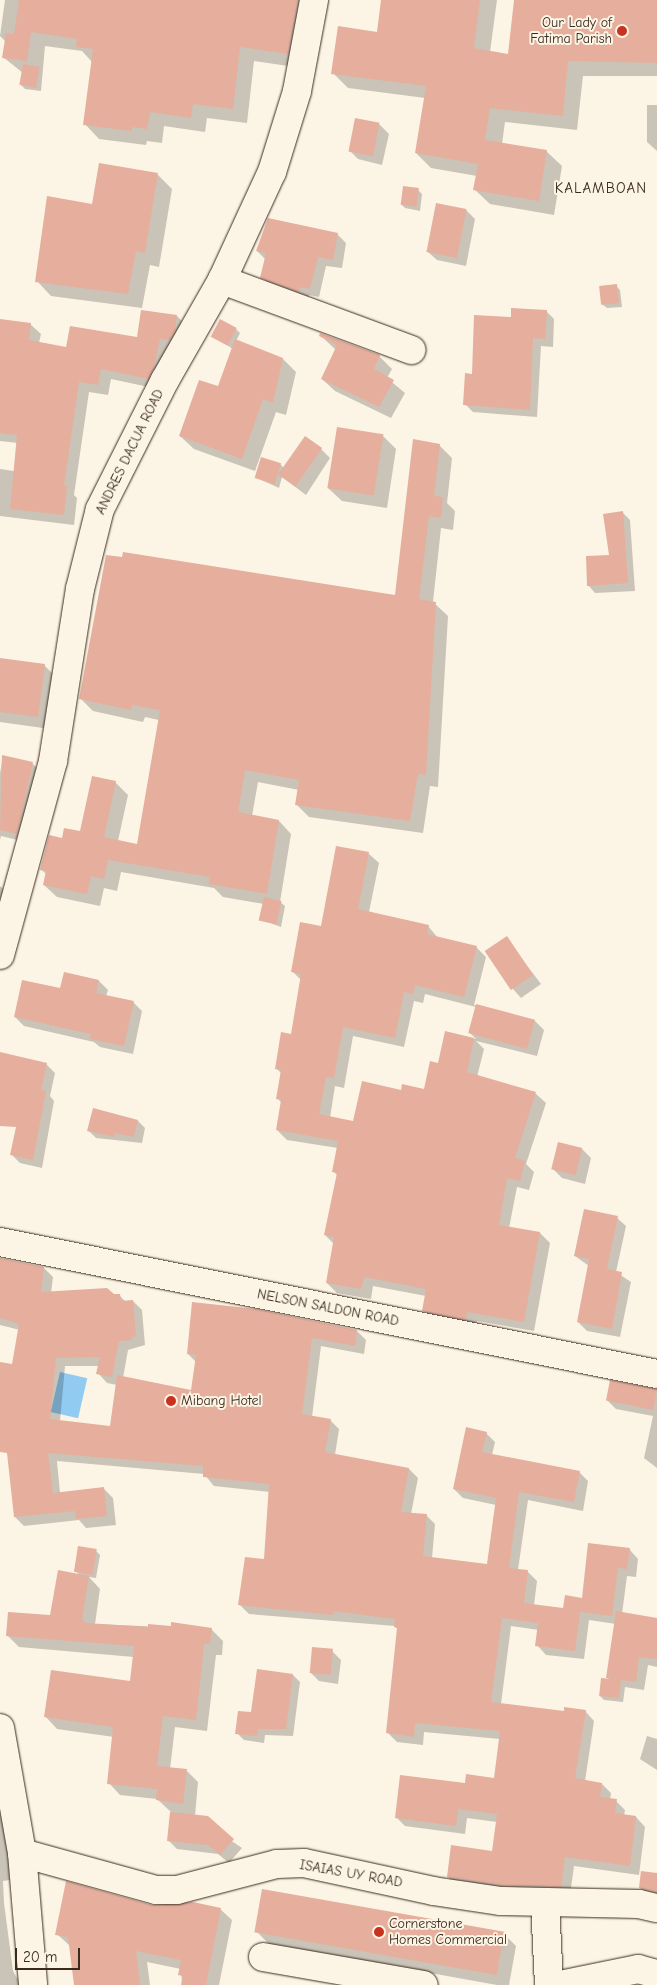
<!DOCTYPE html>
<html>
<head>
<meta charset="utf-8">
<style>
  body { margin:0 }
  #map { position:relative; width:657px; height:1985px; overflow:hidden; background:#fcf5e5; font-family:"Comic Neue",sans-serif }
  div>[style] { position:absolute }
  .water>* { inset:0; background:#92cbf1; transform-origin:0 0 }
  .shadow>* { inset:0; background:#0003 }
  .building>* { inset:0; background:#e6ae9d; transform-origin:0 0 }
  .roads { filter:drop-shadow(0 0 1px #3b2a1e) drop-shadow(0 0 1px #3b2a1e) }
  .minor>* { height:28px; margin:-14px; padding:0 14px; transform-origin:14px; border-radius:14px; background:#fcf5e5 }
  .dots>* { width:14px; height:14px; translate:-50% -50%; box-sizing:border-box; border:2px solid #fcf5e5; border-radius:50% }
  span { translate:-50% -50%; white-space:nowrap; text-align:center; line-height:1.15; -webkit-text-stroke:4px #fcf5e5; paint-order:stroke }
  .poi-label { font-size:14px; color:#3b2a1e }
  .right { translate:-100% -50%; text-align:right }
  .left { translate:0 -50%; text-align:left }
  .street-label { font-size:14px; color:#3b2a1e }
  .neighbourhood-label { font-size:15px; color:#3b2a1e; letter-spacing:1px }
  .scale { position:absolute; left:15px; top:1948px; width:65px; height:22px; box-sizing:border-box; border:2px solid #3b2a1e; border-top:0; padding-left:6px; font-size:15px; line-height:18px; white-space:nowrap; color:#3b2a1e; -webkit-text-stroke:4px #fcf5e5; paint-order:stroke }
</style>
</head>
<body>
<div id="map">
  <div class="water">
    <i style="left:60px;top:1372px;width:28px;height:41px;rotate:13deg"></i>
  </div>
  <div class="shadow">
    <i style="clip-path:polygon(5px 0,320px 0,302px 68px,254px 61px,247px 123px,207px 118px,205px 132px,164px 126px,162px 143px,147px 141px,146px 145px,99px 139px,85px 124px,92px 62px,82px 51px,45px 46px,41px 91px,25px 89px,21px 85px,23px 73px,3px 57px,6px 42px,0 36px)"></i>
    <i style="clip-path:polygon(382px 0,497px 0,490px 52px,509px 55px,515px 0,657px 0,657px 76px,583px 76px,577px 130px,505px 122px,502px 144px,546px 151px,562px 166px,554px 215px,490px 204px,474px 189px,477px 176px,431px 168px,416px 153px,425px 98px,348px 88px,333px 73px,378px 33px)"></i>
    <i style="clip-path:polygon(647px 105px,657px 105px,657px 151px,647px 142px)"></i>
    <i style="clip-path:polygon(356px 119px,380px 125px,389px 134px,382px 165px,358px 159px,349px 150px)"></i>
    <i style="clip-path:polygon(100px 164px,158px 175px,172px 189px,159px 267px,150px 265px,142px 308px,51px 296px,37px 281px,93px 206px)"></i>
    <i style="clip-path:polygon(418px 190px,422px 194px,420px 211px,405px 208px,401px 204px)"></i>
    <i style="clip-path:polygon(437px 205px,466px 210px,475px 219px,466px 266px,437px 260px,428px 252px)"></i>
    <i style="clip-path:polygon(337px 234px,346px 243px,342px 268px,326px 266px,319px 297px,309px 295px,308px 300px,271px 286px,262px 277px,266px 260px,257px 251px)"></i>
    <i style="clip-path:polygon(616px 286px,620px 290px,622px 307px,607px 308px,602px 304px)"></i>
    <i style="clip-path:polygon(546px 311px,554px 319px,553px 347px,541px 346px,537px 417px,473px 412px,465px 404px,473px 375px)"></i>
    <i style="clip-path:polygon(177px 316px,187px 326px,158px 389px,111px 379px,108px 395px,89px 392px,74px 495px,77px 498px,74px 525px,0 516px,0 469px,14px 471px,18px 443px,0 441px,0 320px,30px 324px,41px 334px,39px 343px,67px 349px,138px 339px)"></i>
    <i style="clip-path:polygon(236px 329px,240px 333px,236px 341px,283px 359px,296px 372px,286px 415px,276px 412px,255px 471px,194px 449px,180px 436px,218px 388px,233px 349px,212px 336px)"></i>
    <i style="clip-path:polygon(321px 336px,379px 356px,392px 369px,387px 378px,405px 393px,391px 418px,335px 391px,322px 379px,336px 350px)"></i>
    <i style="clip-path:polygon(383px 436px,396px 449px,387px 508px,342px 501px,328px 488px)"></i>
    <i style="clip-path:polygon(439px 445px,452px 458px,447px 503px,455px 511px,453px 530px,441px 528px,433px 602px,448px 616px,438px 787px,430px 786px,423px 833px,309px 817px,297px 805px,299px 790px,258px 782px,252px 816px,279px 821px,291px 834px,280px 902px,285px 906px,281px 927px,260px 919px,264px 904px,223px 897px,214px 888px,121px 872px,117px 891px,104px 888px,100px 906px,57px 897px,44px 885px,46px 874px,41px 869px,63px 839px,80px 833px,115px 782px,128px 795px,118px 841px,138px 845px,159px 720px,145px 717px,143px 722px,93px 711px,80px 698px,396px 597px)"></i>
    <i style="clip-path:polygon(321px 449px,330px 458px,306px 495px,282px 477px,279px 488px,257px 478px,280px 464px,285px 469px)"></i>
    <i style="clip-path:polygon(622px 512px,630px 520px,635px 591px,595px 593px,588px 585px,610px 556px)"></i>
    <i style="clip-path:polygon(0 659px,44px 665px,57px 678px,50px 729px,0 722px)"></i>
    <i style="clip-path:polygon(3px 757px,33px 764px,42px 773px,26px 842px,1px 836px,0 840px,0 773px)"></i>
    <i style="clip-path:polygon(evenodd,337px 847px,369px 854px,379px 863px,369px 912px,428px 926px,438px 938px,476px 947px,486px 957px,474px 1005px,535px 1021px,544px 1030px,537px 1056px,476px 1041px,484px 1049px,477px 1077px,536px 1094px,546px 1103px,526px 1164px,534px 1172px,529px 1190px,517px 1187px,509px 1228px,540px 1233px,550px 1243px,534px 1331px,477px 1321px,475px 1329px,434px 1320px,424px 1310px,426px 1296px,373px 1286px,371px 1299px,337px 1293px,327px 1283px,334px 1244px,325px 1235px,338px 1176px,334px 1172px,338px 1148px,287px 1140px,277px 1130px,282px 1103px,278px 1099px,282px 1074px,276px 1068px,292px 1035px,301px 980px,293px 972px,322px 927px,337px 847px,425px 994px,476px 1007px,470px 1033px,476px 1039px,446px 1032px,439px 1064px,425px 1091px,402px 1091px,354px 1123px,330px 1118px,335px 1086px,344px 1088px,353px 1036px,404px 1047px,414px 1001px,423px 1003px,425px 994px)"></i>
    <i style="clip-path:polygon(0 886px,11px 896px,0 940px)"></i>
    <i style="clip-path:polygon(506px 938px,541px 984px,521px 998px,513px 989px)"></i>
    <i style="clip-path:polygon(65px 974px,99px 981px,108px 990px,106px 996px,133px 1002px,142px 1011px,133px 1054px,100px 1047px,94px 1042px,24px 1026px,15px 1017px,61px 990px)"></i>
    <i style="clip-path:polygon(0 1054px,46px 1064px,55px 1073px,50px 1096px,54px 1101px,42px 1168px,20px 1163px,11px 1154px,20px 1117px,0 1094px)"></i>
    <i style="clip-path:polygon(138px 1121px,145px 1128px,142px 1143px,96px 1138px,89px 1131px)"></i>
    <i style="clip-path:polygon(559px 1144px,582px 1149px,591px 1158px,585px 1184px,562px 1178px,553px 1169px)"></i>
    <i style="clip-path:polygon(617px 1218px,626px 1226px,616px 1272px,631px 1282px,620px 1337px,587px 1331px,578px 1322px,589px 1266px,575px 1256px)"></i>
    <i style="clip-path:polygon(evenodd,0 1259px,44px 1268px,53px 1277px,51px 1293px,119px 1295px,126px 1302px,133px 1301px,142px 1310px,145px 1345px,128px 1350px,123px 1378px,192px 1392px,196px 1362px,188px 1354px,357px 1331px,366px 1340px,364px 1354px,321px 1346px,312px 1417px,330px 1420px,339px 1429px,335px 1455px,409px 1469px,418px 1478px,411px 1514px,426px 1515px,435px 1524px,432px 1558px,488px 1565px,496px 1505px,463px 1498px,454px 1489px,486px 1433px,495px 1442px,492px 1455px,579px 1472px,588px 1481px,583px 1511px,528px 1500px,518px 1570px,527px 1571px,537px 1581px,534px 1605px,564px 1609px,583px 1599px,629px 1549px,638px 1559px,636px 1577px,627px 1576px,622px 1614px,657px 1619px,657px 1667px,648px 1665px,644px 1690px,625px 1687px,623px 1702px,604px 1700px,600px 1696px,610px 1680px,607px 1677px,616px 1624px,589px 1620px,584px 1659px,546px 1655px,537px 1645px,539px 1630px,511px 1626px,501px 1704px,565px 1712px,585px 1711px,594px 1721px,585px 1781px,602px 1784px,611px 1793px,610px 1800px,616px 1801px,625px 1810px,624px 1816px,636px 1817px,645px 1827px,639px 1875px,574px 1866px,570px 1895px,457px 1886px,448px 1877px,493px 1852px,497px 1822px,467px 1818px,465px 1834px,405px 1826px,396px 1817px,466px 1784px,496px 1779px,500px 1739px,424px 1732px,423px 1745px,397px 1742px,388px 1733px,398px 1630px,395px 1626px,249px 1614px,240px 1605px,265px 1561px,270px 1492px,214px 1486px,204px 1474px,57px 1461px,60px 1493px,104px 1489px,113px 1498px,116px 1525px,86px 1528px,79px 1520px,24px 1526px,15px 1517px,8px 1419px,0 1409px,0 1363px,13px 1365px,20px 1330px,0 1325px,0 1259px,65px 1366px,99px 1366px,98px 1373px,107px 1383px,117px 1385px,111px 1428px,60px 1421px,65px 1366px)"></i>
    <i style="clip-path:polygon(611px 1382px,657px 1389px,657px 1468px,644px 1458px,653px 1416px,616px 1409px,607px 1400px)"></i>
    <i style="clip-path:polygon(96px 1551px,100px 1555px,96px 1578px,89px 1577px,100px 1589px,95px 1624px,211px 1629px,223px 1641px,222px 1655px,216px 1655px,207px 1731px,175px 1727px,170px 1769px,187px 1771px,198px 1782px,195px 1816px,242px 1848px,229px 1863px,218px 1854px,177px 1849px,168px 1840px,171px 1812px,157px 1799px,120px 1795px,109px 1783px,114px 1737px,57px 1729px,46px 1717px,131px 1683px,134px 1657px,19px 1647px,7px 1635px,51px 1617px,80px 1575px,75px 1571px)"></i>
    <i style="clip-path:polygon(332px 1651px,341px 1660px,338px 1684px,319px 1681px,310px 1672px)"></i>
    <i style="clip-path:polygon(293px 1675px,300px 1682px,293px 1736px,265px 1735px,264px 1743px,244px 1740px,237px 1733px)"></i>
    <i style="clip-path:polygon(647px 1736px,657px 1739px,657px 1770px,640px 1759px)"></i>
    <i style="clip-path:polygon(0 1782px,16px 1879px,3px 1881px,4px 1903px,13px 1971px,21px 1985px,0 1985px)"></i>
    <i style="clip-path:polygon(657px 1874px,657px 1904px,640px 1888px)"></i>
    <i style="clip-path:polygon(152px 1906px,220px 1909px,232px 1920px,219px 1985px,182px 1985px,181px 1969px,147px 1962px,150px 1985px,75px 1985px,70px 1946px,57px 1934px)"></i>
    <i style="clip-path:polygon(256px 1931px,503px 1933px,516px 1946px,509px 1985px,497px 1985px,269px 1944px)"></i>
  </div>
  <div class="building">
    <i style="clip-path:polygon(19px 0,298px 0,288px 54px,240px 47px,233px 109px,193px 104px,191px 118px,150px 112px,147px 129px,132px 127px,132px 131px,83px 125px,93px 49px,76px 47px,77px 39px,31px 32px,27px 61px,2px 58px,6px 33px,14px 34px)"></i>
    <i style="clip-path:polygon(381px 0,480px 0,474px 48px,508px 54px,514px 0,657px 0,657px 63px,568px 61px,563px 116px,490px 108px,485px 140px,547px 150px,539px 201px,473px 190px,478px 164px,415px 153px,426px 86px,331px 74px,338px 26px,377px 32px)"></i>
    <i style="left:23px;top:64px;width:17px;height:21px;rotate:10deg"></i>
    <i style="left:355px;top:118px;width:25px;height:34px;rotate:11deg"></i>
    <i style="clip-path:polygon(99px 163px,158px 173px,145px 253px,136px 251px,128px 294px,35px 282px,47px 196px,92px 204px)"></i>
    <i style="left:403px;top:186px;width:16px;height:19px;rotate:7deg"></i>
    <i style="left:436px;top:203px;width:31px;height:50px;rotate:11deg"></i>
    <i style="clip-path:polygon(268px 218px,338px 233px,333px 260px,318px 257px,310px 289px,300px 287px,299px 292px,260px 278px,266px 253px,256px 251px)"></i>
    <i style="left:617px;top:284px;width:19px;height:18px;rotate:84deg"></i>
    <i style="clip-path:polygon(511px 308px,547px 310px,545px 339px,533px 338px,530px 410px,463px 405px,465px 373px,472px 374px,474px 315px,511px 317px)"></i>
    <i style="clip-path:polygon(141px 310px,177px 315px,175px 331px,170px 340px,160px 339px,154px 367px,148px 379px,101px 369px,98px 385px,79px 382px,64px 486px,67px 486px,64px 515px,10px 509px,17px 435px,0 433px,0 319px,31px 323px,29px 340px,66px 347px,70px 326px,137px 337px)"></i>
    <i style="left:220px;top:319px;width:19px;height:20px;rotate:28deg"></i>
    <i style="clip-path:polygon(320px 333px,380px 355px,374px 369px,394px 380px,379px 407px,321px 379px,337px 345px,319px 336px)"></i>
    <i style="clip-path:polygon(235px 339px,283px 358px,273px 403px,263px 399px,242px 459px,179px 436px,199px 380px,218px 386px)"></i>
    <i style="left:337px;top:427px;width:47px;height:62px;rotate:9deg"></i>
    <i style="left:305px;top:436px;width:21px;height:47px;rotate:35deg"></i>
    <i style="clip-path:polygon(413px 439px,440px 444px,434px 496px,443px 497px,441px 518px,429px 516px,419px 599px,436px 602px,426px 775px,418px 774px,410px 821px,295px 805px,299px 780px,245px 770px,238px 812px,279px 820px,267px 894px,209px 884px,210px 877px,108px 860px,104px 879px,91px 876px,87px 894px,43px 885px,46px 871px,40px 870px,49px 835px,62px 838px,64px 828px,80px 831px,92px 776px,116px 781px,104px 837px,137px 844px,160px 710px,132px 705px,131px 710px,79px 699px,106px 555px,122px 557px,123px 552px,395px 595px)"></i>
    <i style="left:261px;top:457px;width:21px;height:22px;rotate:17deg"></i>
    <i style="clip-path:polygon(623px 511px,628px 583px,587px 586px,586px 556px,609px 555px,603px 514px)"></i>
    <i style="clip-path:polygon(0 658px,45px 664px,38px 717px,0 712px)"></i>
    <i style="clip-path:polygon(2px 755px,33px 762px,17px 834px,0 830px)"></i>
    <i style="clip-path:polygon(336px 846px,369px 852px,358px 909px,429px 925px,427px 934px,477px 946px,464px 997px,415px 985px,413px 994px,404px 992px,395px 1038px,343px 1027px,334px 1078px,326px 1077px,319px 1114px,353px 1121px,362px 1081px,401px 1090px,402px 1084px,424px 1089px,430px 1061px,438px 1063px,445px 1031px,474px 1038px,467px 1072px,536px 1092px,515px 1158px,525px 1161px,520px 1181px,507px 1178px,499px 1225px,540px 1232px,524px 1322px,467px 1312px,466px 1320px,422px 1311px,426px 1289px,364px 1277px,361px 1289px,326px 1283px,334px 1237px,324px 1235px,337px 1173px,332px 1172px,338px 1141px,276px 1130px,281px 1100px,276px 1099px,281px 1070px,275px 1069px,281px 1032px,291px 1034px,301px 974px,291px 972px,300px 922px,321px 926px)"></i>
    <i style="left:264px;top:897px;width:18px;height:24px;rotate:13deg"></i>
    <i style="left:507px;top:936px;width:47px;height:27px;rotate:56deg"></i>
    <i style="clip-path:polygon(64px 972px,99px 980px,96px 993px,134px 1001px,124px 1046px,90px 1039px,91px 1034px,14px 1017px,22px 980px,60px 988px)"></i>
    <i style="left:476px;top:1004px;width:61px;height:30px;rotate:15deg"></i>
    <i style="clip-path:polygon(0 1052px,47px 1063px,41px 1090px,46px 1091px,33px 1160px,10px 1155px,16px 1127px,0 1126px)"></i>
    <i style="clip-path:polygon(93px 1108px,138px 1120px,134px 1137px,115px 1133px,114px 1137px,87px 1131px)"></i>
    <i style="left:558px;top:1142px;width:25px;height:28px;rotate:14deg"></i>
    <i style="clip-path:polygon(584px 1209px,618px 1216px,607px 1269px,622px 1272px,612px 1329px,577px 1322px,589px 1259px,574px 1256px)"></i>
    <i style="clip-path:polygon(0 1258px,44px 1267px,41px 1292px,107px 1288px,114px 1294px,120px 1294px,121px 1301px,133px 1300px,136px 1336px,131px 1337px,132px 1340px,119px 1341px,112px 1377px,96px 1374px,100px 1357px,56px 1358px,50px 1419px,110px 1426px,117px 1375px,191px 1390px,196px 1355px,187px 1354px,192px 1302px,256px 1309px,357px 1330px,355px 1346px,312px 1338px,302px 1414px,331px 1419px,325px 1452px,409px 1468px,401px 1512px,427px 1514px,423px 1556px,487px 1564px,496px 1498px,453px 1489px,466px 1427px,487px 1432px,482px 1452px,580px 1471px,574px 1502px,519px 1492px,509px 1568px,528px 1570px,524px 1603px,563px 1608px,565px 1595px,582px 1598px,588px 1543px,630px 1548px,627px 1569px,618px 1568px,612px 1616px,580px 1612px,575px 1651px,535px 1646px,538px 1623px,502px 1618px,491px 1702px,564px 1711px,564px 1707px,586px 1710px,575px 1778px,602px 1783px,600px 1797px,617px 1799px,615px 1813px,636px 1816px,630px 1866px,565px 1857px,561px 1887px,502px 1885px,447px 1877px,451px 1845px,492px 1851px,497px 1814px,458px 1809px,456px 1826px,395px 1818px,400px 1775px,465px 1783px,466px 1774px,494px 1778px,500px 1731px,415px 1723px,414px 1737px,386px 1733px,397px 1628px,394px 1627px,395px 1619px,333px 1611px,333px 1615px,238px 1605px,245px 1557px,264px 1559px,269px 1484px,203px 1477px,203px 1466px,48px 1453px,53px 1493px,104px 1487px,107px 1516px,76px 1519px,75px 1511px,14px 1517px,7px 1453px,0 1452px,0 1362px,12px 1364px,19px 1324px,0 1318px)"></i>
    <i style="left:610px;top:1380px;width:48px;height:21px;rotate:11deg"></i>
    <i style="left:78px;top:1546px;width:19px;height:26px;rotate:9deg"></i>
    <i style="clip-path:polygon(58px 1570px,89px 1576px,82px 1620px,86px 1623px,148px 1627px,148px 1624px,171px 1626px,171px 1622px,212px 1628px,210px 1644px,204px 1644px,196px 1720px,163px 1716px,157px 1766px,187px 1769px,183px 1804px,156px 1800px,157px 1789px,107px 1784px,113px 1727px,44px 1717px,51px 1670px,130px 1681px,134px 1646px,6px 1636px,8px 1612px,50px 1615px)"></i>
    <i style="clip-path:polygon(616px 1611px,657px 1618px,657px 1659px,639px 1657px,636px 1682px,606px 1678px)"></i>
    <i style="left:312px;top:1647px;width:21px;height:26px;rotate:5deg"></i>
    <i style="clip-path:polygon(257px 1669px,293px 1674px,286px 1729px,258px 1729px,257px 1736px,235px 1734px,238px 1711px,251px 1712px)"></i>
    <i style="left:601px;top:1678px;width:20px;height:18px;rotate:6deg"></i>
    <i style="clip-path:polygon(170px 1812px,208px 1816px,234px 1839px,220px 1855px,208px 1845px,167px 1841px)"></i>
    <i style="clip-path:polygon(641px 1871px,657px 1873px,657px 1892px,639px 1888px)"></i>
    <i style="clip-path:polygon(66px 1881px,152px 1905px,193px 1902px,221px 1908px,206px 1985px,181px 1985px,183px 1976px,178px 1975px,181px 1960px,136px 1951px,140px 1985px,74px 1985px,68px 1937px,55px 1935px)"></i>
    <i style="left:262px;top:1889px;width:246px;height:44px;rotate:10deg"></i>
  </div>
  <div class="roads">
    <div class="minor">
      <i style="left:222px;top:280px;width:202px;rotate:20.3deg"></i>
      <i style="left:0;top:955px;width:201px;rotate:-74.7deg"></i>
      <i style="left:53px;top:761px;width:174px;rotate:-81.1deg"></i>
      <i style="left:80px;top:589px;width:82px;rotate:-76deg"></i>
      <i style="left:100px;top:509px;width:144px;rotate:-63.3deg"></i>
      <i style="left:165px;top:380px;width:115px;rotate:-60.3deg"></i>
      <i style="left:222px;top:280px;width:119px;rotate:-65.2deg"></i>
      <i style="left:272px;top:172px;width:85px;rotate:-72.8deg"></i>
      <i style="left:297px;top:91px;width:93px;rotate:-79.4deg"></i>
      <i style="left:0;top:1242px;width:670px;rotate:11.36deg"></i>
      <i style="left:0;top:1728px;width:127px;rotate:80deg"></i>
      <i style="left:22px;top:1853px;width:132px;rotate:85.2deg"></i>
      <i style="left:22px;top:1853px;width:139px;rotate:15.4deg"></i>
      <i style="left:156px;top:1890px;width:21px"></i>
      <i style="left:177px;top:1890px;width:103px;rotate:-14.6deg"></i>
      <i style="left:277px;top:1864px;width:27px;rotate:-2deg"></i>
      <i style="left:304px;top:1863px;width:132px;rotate:12.2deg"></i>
      <i style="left:433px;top:1891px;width:69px;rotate:8.4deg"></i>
      <i style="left:501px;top:1901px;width:138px;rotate:1.2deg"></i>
      <i style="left:639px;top:1904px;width:18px;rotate:13deg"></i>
      <i style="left:545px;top:1903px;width:82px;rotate:87.2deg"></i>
      <i style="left:263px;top:1957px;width:163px;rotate:9.9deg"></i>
      <i style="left:560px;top:1985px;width:80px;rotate:-11.6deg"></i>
      <i style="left:638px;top:1969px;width:20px;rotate:15deg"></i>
    </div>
  </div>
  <div class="dots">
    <i style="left:622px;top:31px;background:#c8321e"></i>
    <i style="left:171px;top:1401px;background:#c8321e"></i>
    <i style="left:379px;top:1932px;background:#c8321e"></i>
  </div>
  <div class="poi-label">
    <span class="right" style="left:612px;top:31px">Our Lady of<br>Fatima Parish</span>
    <span class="left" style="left:181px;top:1401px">Mibang Hotel</span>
    <span class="left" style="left:389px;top:1932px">Cornerstone<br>Homes Commercial</span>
  </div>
  <div class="street-label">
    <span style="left:130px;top:452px;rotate:-64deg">ANDRES DACUA ROAD</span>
    <span style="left:328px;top:1308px;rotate:11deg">NELSON SALDON ROAD</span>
    <span style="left:351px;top:1874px;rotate:10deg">ISAIAS UY ROAD</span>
  </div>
  <div class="neighbourhood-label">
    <span style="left:601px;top:189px">KALAMBOAN</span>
  </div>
  <div class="scale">20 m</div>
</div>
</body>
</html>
